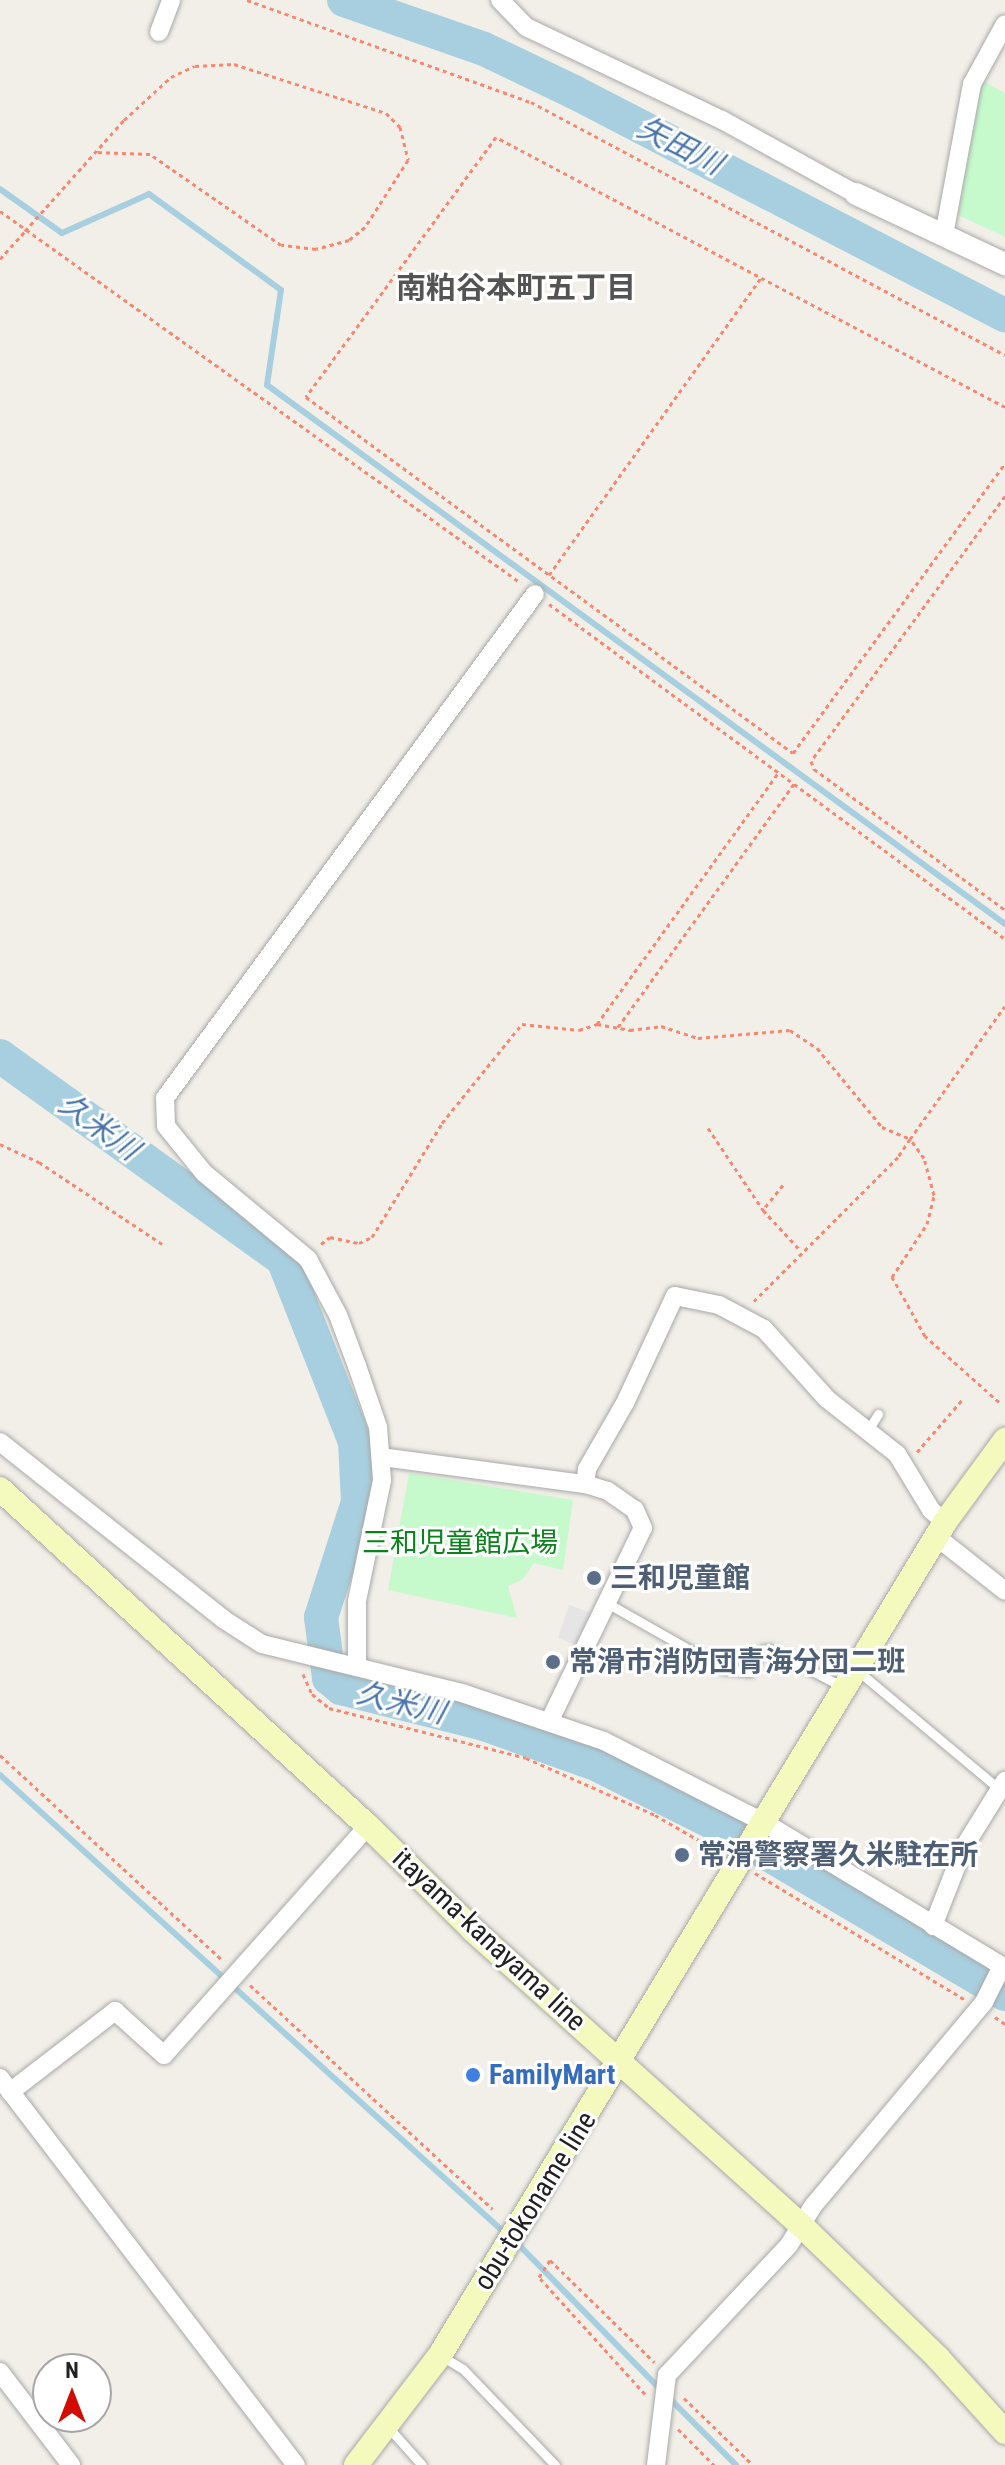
<!DOCTYPE html>
<html>
<head>
<meta charset="utf-8">
<style>
  body { margin:0 }
  #map { position:relative; width:1005px; height:2465px; overflow:hidden; background:#f1efe8; font-family:"Roboto Condensed","Noto Sans JP",sans-serif }
  div>[style] { position:absolute }
  .park>* { inset:0; background:#c6facd }
  .parking>* { inset:0; background:#e5e5e5 }
  .stream>* { height:6px; margin:-3px; padding:0 3px; transform-origin:3px; border-radius:3px; background:#a8cfdf }
  .river>* { height:34px; margin:-17px; padding:0 17px; transform-origin:17px; border-radius:17px; background:#a8cfdf }
  .path>* { height:3px; margin-top:-1.5px; transform-origin:0; background:repeating-linear-gradient(90deg,#fb866f 0 4px,transparent 0 8px) }
  .roads { filter:drop-shadow(0 0 2px #a8a8a8) drop-shadow(0 0 2px #a8a8a8) }
  .service>* { height:9px; margin:-4.5px; padding:0 4.5px; transform-origin:4.5px; border-radius:4.5px; background:#fff }
  .minor>* { height:18px; margin:-9px; padding:0 9px; transform-origin:9px; border-radius:9px; background:#fff }
  .tertiary>* { height:22px; margin:-11px; padding:0 11px; transform-origin:11px; border-radius:11px; background:#fff }
  .secondary>* { height:24px; margin:-12px; padding:0 12px; transform-origin:12px; border-radius:12px; background:#f4fabd }
  .dots>* { width:22px; height:22px; translate:-50% -50%; box-sizing:border-box; border:4px solid #fff; border-radius:50% }
  span { translate:-50% -50%; white-space:nowrap; text-align:center; line-height:1.15; -webkit-text-stroke:6px #fff; paint-order:stroke }
  .park-label { font-size:28px; color:#0b831c }
  .service-label { font-size:28px; color:#4e5e75; font-weight:700 }
  .left { translate:0 -50%; text-align:left }
  .street-label { font-size:28px; color:#212121 }
  .shop-label { font-size:28px; color:#366cbe; font-weight:700 }
  .water-label { font-size:30px; color:#4874ab; font-style:italic }
  .neighbourhood-label { font-size:30px; color:#545454; font-weight:700 }
  .north { position:absolute; left:32px; top:2353px; width:80px; height:80px; box-sizing:border-box; background:#fff; border:2px solid #a6a6a6; border-radius:50%; rotate:0deg; font-size:22px; font-weight:700; line-height:32px; text-align:center; color:#212121 }
  .north::after { content:''; display:block; margin:auto; width:28px; height:36px; background:#d20c00; clip-path:polygon(50% 0,100% 100%,50% 72%,0 100%) }
</style>
</head>
<body>
<div id="map">
  <div class="park">
    <i style="clip-path:polygon(979px 79px,1005px 93px,1005px 237px,958px 215px)"></i>
    <i style="clip-path:polygon(409px 1473px,573px 1500px,563px 1570px,534px 1563px,522px 1580px,508px 1586px,517px 1618px,388px 1590px)"></i>
  </div>
  <div class="parking">
    <i style="clip-path:polygon(569px 1605px,591px 1613px,574px 1644px,558px 1638px)"></i>
  </div>
  <div class="stream">
    <i style="left:0;top:189px;width:76px;rotate:35.4deg"></i>
    <i style="left:62px;top:233px;width:95px;rotate:-24.1deg"></i>
    <i style="left:149px;top:194px;width:163px;rotate:36deg"></i>
    <i style="left:281px;top:290px;width:96px;rotate:98.4deg"></i>
    <i style="left:267px;top:385px;width:914px;rotate:36.14deg"></i>
    <i style="left:0;top:1775px;width:682px;rotate:42.21deg"></i>
    <i style="left:517px;top:2243px;width:204px;rotate:45.6deg"></i>
    <i style="left:668px;top:2397px;width:96px;rotate:45deg"></i>
  </div>
  <div class="river">
    <i style="left:344px;top:0;width:148px;rotate:19.3deg"></i>
    <i style="left:484px;top:49px;width:100px;rotate:25.5deg"></i>
    <i style="left:574px;top:92px;width:485px;rotate:27.4deg"></i>
    <i style="left:0;top:1056px;width:348px;rotate:35.7deg"></i>
    <i style="left:283px;top:1259px;width:197px;rotate:68.5deg"></i>
    <i style="left:355px;top:1442px;width:60px;rotate:87.1deg"></i>
    <i style="left:358px;top:1502px;width:121px;rotate:107.8deg"></i>
    <i style="left:321px;top:1617px;width:62px;rotate:82.5deg"></i>
    <i style="left:329px;top:1678px;width:16px;rotate:40deg"></i>
    <i style="left:341px;top:1688px;width:147px;rotate:14.1deg"></i>
    <i style="left:484px;top:1724px;width:119px;rotate:19.7deg"></i>
    <i style="left:596px;top:1764px;width:143px;rotate:26.6deg"></i>
    <i style="left:724px;top:1828px;width:326px;rotate:30.6deg"></i>
  </div>
  <div class="path">
    <i style="left:247px;top:0;width:302px;rotate:19.8deg"></i>
    <i style="left:531px;top:102px;width:537px;rotate:28.09deg"></i>
    <i style="left:0;top:211px;width:640px;rotate:35.53deg"></i>
    <i style="left:0;top:259px;width:38px;rotate:-48deg"></i>
    <i style="left:25px;top:231px;width:149px;rotate:-48.3deg"></i>
    <i style="left:124px;top:120px;width:64px;rotate:-42.5deg"></i>
    <i style="left:171px;top:77px;width:26px;rotate:-25deg"></i>
    <i style="left:195px;top:66px;width:39px;rotate:-3deg"></i>
    <i style="left:234px;top:64px;width:160px;rotate:17.9deg"></i>
    <i style="left:386px;top:113px;width:20px;rotate:45deg"></i>
    <i style="left:400px;top:127px;width:34px;rotate:76deg"></i>
    <i style="left:408px;top:160px;width:80px;rotate:122.7deg"></i>
    <i style="left:365px;top:227px;width:21px;rotate:141deg"></i>
    <i style="left:349px;top:240px;width:34px;rotate:165deg"></i>
    <i style="left:316px;top:249px;width:35px;rotate:-173deg"></i>
    <i style="left:281px;top:245px;width:160px;rotate:-145.2deg"></i>
    <i style="left:150px;top:154px;width:55px;rotate:-177.9deg"></i>
    <i style="left:1005px;top:407px;width:576px;rotate:-152.06deg"></i>
    <i style="left:496px;top:137px;width:322px;rotate:126.2deg"></i>
    <i style="left:306px;top:397px;width:603px;rotate:36.17deg"></i>
    <i style="left:793px;top:753px;width:359px;rotate:-53.8deg"></i>
    <i style="left:1005px;top:496px;width:328px;rotate:126.2deg"></i>
    <i style="left:811px;top:761px;width:9px;rotate:69deg"></i>
    <i style="left:814px;top:769px;width:237px;rotate:36.4deg"></i>
    <i style="left:549px;top:575px;width:367px;rotate:-54.5deg"></i>
    <i style="left:549px;top:604px;width:566px;rotate:36.3deg"></i>
    <i style="left:597px;top:1024px;width:309px;rotate:-54.2deg"></i>
    <i style="left:618px;top:1027px;width:300px;rotate:-54.1deg"></i>
    <i style="left:708px;top:1128px;width:99px;rotate:56.1deg"></i>
    <i style="left:0;top:1144px;width:43px;rotate:24.8deg"></i>
    <i style="left:39px;top:1162px;width:148px;rotate:33.7deg"></i>
    <i style="left:783px;top:1185px;width:32px;rotate:129deg"></i>
    <i style="left:763px;top:1210px;width:54px;rotate:47.2deg"></i>
    <i style="left:321px;top:1244px;width:11px;rotate:-38deg"></i>
    <i style="left:330px;top:1237px;width:30px;rotate:12deg"></i>
    <i style="left:359px;top:1243px;width:14px;rotate:-25deg"></i>
    <i style="left:372px;top:1237px;width:134px;rotate:-58.4deg"></i>
    <i style="left:442px;top:1123px;width:127px;rotate:-51.1deg"></i>
    <i style="left:522px;top:1024px;width:57px;rotate:6deg"></i>
    <i style="left:579px;top:1030px;width:19px;rotate:-18deg"></i>
    <i style="left:597px;top:1024px;width:34px;rotate:10deg"></i>
    <i style="left:630px;top:1030px;width:31px;rotate:-7deg"></i>
    <i style="left:661px;top:1026px;width:39px;rotate:18deg"></i>
    <i style="left:698px;top:1038px;width:92px;rotate:-5deg"></i>
    <i style="left:790px;top:1030px;width:32px;rotate:34deg"></i>
    <i style="left:817px;top:1048px;width:102px;rotate:50.6deg"></i>
    <i style="left:882px;top:1127px;width:30px;rotate:23deg"></i>
    <i style="left:910px;top:1139px;width:22px;rotate:124deg"></i>
    <i style="left:898px;top:1157px;width:205px;rotate:135deg"></i>
    <i style="left:999px;top:1402px;width:99px;rotate:-138.3deg"></i>
    <i style="left:925px;top:1336px;width:68px;rotate:-119.2deg"></i>
    <i style="left:892px;top:1277px;width:64px;rotate:-56.6deg"></i>
    <i style="left:927px;top:1224px;width:30px;rotate:-76deg"></i>
    <i style="left:934px;top:1195px;width:38px;rotate:-105deg"></i>
    <i style="left:924px;top:1158px;width:24px;rotate:-126deg"></i>
    <i style="left:910px;top:1139px;width:163px;rotate:-54.5deg"></i>
    <i style="left:917px;top:1452px;width:69px;rotate:-49.1deg"></i>
    <i style="left:303px;top:1674px;width:22px;rotate:66deg"></i>
    <i style="left:312px;top:1694px;width:22px;rotate:39deg"></i>
    <i style="left:329px;top:1708px;width:203px;rotate:14.2deg"></i>
    <i style="left:526px;top:1758px;width:141px;rotate:23.8deg"></i>
    <i style="left:655px;top:1815px;width:76px;rotate:29.9deg"></i>
    <i style="left:0;top:1755px;width:304px;rotate:42.7deg"></i>
    <i style="left:755px;top:1873px;width:244px;rotate:31.1deg"></i>
    <i style="left:250px;top:1985px;width:330px;rotate:42.7deg"></i>
    <i style="left:995px;top:2017px;width:12px;rotate:35deg"></i>
    <i style="left:645px;top:2394px;width:158px;rotate:-132.2deg"></i>
    <i style="left:539px;top:2277px;width:20px;rotate:-57deg"></i>
    <i style="left:550px;top:2260px;width:146px;rotate:44.4deg"></i>
    <i style="left:684px;top:2398px;width:96px;rotate:44.2deg"></i>
    <i style="left:678px;top:2429px;width:51px;rotate:45deg"></i>
  </div>
  <div class="roads">
    <div class="service">
      <i style="left:868px;top:1430px;width:19px;rotate:-58deg"></i>
      <i style="left:607px;top:1603px;width:133px;rotate:29.6deg"></i>
      <i style="left:723px;top:1669px;width:27px;rotate:6deg"></i>
      <i style="left:750px;top:1672px;width:25px;rotate:-61deg"></i>
      <i style="left:762px;top:1650px;width:8px;rotate:-7deg"></i>
      <i style="left:770px;top:1649px;width:82px;rotate:27.5deg"></i>
      <i style="left:858px;top:1671px;width:184px;rotate:39.9deg"></i>
      <i style="left:443px;top:2357px;width:23px;rotate:31deg"></i>
      <i style="left:463px;top:2369px;width:133px;rotate:46.2deg"></i>
      <i style="left:387px;top:2426px;width:52px;rotate:48.1deg"></i>
    </div>
    <div class="minor">
      <i style="left:500px;top:0;width:37px;rotate:46deg"></i>
      <i style="left:526px;top:27px;width:217px;rotate:25.4deg"></i>
      <i style="left:722px;top:120px;width:153px;rotate:28.9deg"></i>
      <i style="left:159px;top:32px;width:34px;rotate:-69deg"></i>
      <i style="left:944px;top:235px;width:154px;rotate:-79.5deg"></i>
      <i style="left:972px;top:84px;width:68px;rotate:-61.2deg"></i>
      <i style="left:0;top:1442px;width:285px;rotate:38.4deg"></i>
      <i style="left:223px;top:1619px;width:46px;rotate:32.7deg"></i>
      <i style="left:262px;top:1644px;width:209px;rotate:13.8deg"></i>
      <i style="left:465px;top:1694px;width:147px;rotate:18.7deg"></i>
      <i style="left:604px;top:1741px;width:181px;rotate:27deg"></i>
      <i style="left:765px;top:1823px;width:280px;rotate:31.1deg"></i>
      <i style="left:382px;top:1457px;width:205px;rotate:7.6deg"></i>
      <i style="left:938px;top:1538px;width:85px;rotate:38.3deg"></i>
      <i style="left:357px;top:1664px;width:63px;rotate:-90deg"></i>
      <i style="left:357px;top:1601px;width:124px;rotate:-78.3deg"></i>
      <i style="left:382px;top:1480px;width:53px;rotate:-94.3deg"></i>
      <i style="left:378px;top:1427px;width:65px;rotate:-109deg"></i>
      <i style="left:357px;top:1366px;width:54px;rotate:-110.4deg"></i>
      <i style="left:338px;top:1315px;width:64px;rotate:-118.2deg"></i>
      <i style="left:308px;top:1259px;width:135px;rotate:-140.4deg"></i>
      <i style="left:204px;top:1173px;width:60px;rotate:-129deg"></i>
      <i style="left:166px;top:1126px;width:28px;rotate:-92deg"></i>
      <i style="left:165px;top:1098px;width:625px;rotate:-53.72deg"></i>
      <i style="left:550px;top:1720px;width:213px;rotate:-64.2deg"></i>
      <i style="left:643px;top:1528px;width:20px;rotate:-114deg"></i>
      <i style="left:635px;top:1510px;width:33px;rotate:-145deg"></i>
      <i style="left:608px;top:1491px;width:24px;rotate:-163deg"></i>
      <i style="left:585px;top:1484px;width:15px;rotate:-82deg"></i>
      <i style="left:587px;top:1469px;width:76px;rotate:-60.1deg"></i>
      <i style="left:625px;top:1403px;width:118px;rotate:-65deg"></i>
      <i style="left:675px;top:1296px;width:45px;rotate:11.6deg"></i>
      <i style="left:719px;top:1305px;width:51px;rotate:28.1deg"></i>
      <i style="left:764px;top:1329px;width:94px;rotate:48deg"></i>
      <i style="left:827px;top:1399px;width:89px;rotate:38.2deg"></i>
      <i style="left:897px;top:1454px;width:66px;rotate:58.7deg"></i>
      <i style="left:931px;top:1510px;width:18px;rotate:41deg"></i>
      <i style="left:933px;top:1926px;width:85px;rotate:-68.6deg"></i>
      <i style="left:964px;top:1847px;width:78px;rotate:-58.2deg"></i>
      <i style="left:0;top:2078px;width:487px;rotate:52.6deg"></i>
      <i style="left:10px;top:2092px;width:133px;rotate:-37.6deg"></i>
      <i style="left:115px;top:2011px;width:66px;rotate:41.9deg"></i>
      <i style="left:164px;top:2055px;width:307px;rotate:-48.3deg"></i>
      <i style="left:0;top:2372px;width:117px;rotate:52.6deg"></i>
      <i style="left:656px;top:2465px;width:91px;rotate:-83deg"></i>
      <i style="left:667px;top:2375px;width:178px;rotate:-46.8deg"></i>
      <i style="left:789px;top:2245px;width:46px;rotate:-58.4deg"></i>
      <i style="left:813px;top:2206px;width:266px;rotate:-50deg"></i>
      <i style="left:984px;top:2002px;width:40px;rotate:-63.4deg"></i>
    </div>
    <div class="tertiary">
      <i style="left:856px;top:194px;width:165px;rotate:25.2deg"></i>
    </div>
    <div class="secondary">
      <i style="left:0;top:1489px;width:499px;rotate:42.5deg"></i>
      <i style="left:368px;top:1826px;width:148px;rotate:44.7deg"></i>
      <i style="left:473px;top:1930px;width:443px;rotate:42deg"></i>
      <i style="left:802px;top:2226px;width:190px;rotate:44.1deg"></i>
      <i style="left:938px;top:2358px;width:100px;rotate:47.8deg"></i>
      <i style="left:356px;top:2465px;width:138px;rotate:-52.6deg"></i>
      <i style="left:440px;top:2355px;width:974px;rotate:-58.77deg"></i>
      <i style="left:945px;top:1522px;width:102px;rotate:-53.8deg"></i>
    </div>
  </div>
  <div class="dots">
    <i style="left:594px;top:1578px;background:#5c6f8a"></i>
    <i style="left:553px;top:1662px;background:#5c6f8a"></i>
    <i style="left:682px;top:1855px;background:#5c6f8a"></i>
    <i style="left:473px;top:2075px;background:#3f7fe0"></i>
  </div>
  <div class="park-label">
    <span style="left:460px;top:1543px">三和児童館広場</span>
  </div>
  <div class="service-label">
    <span class="left" style="left:610px;top:1578px">三和児童館</span>
    <span class="left" style="left:569px;top:1662px">常滑市消防団青海分団二班</span>
    <span class="left" style="left:698px;top:1855px">常滑警察署久米駐在所</span>
  </div>
  <div class="street-label">
    <span style="left:489px;top:1940px;rotate:43deg">itayama-kanayama line</span>
    <span style="left:535px;top:2201px;rotate:-58deg">obu-tokoname line</span>
  </div>
  <div class="shop-label">
    <span class="left" style="left:489px;top:2075px">FamilyMart</span>
  </div>
  <div class="water-label">
    <span style="left:680px;top:146px;rotate:27deg">矢田川</span>
    <span style="left:99px;top:1127px;rotate:36deg">久米川</span>
    <span style="left:401px;top:1703px;rotate:14deg">久米川</span>
  </div>
  <div class="neighbourhood-label">
    <span style="left:516px;top:288px">南粕谷本町五丁目</span>
  </div>
  <div class="north">N</div>
</div>
</body>
</html>
